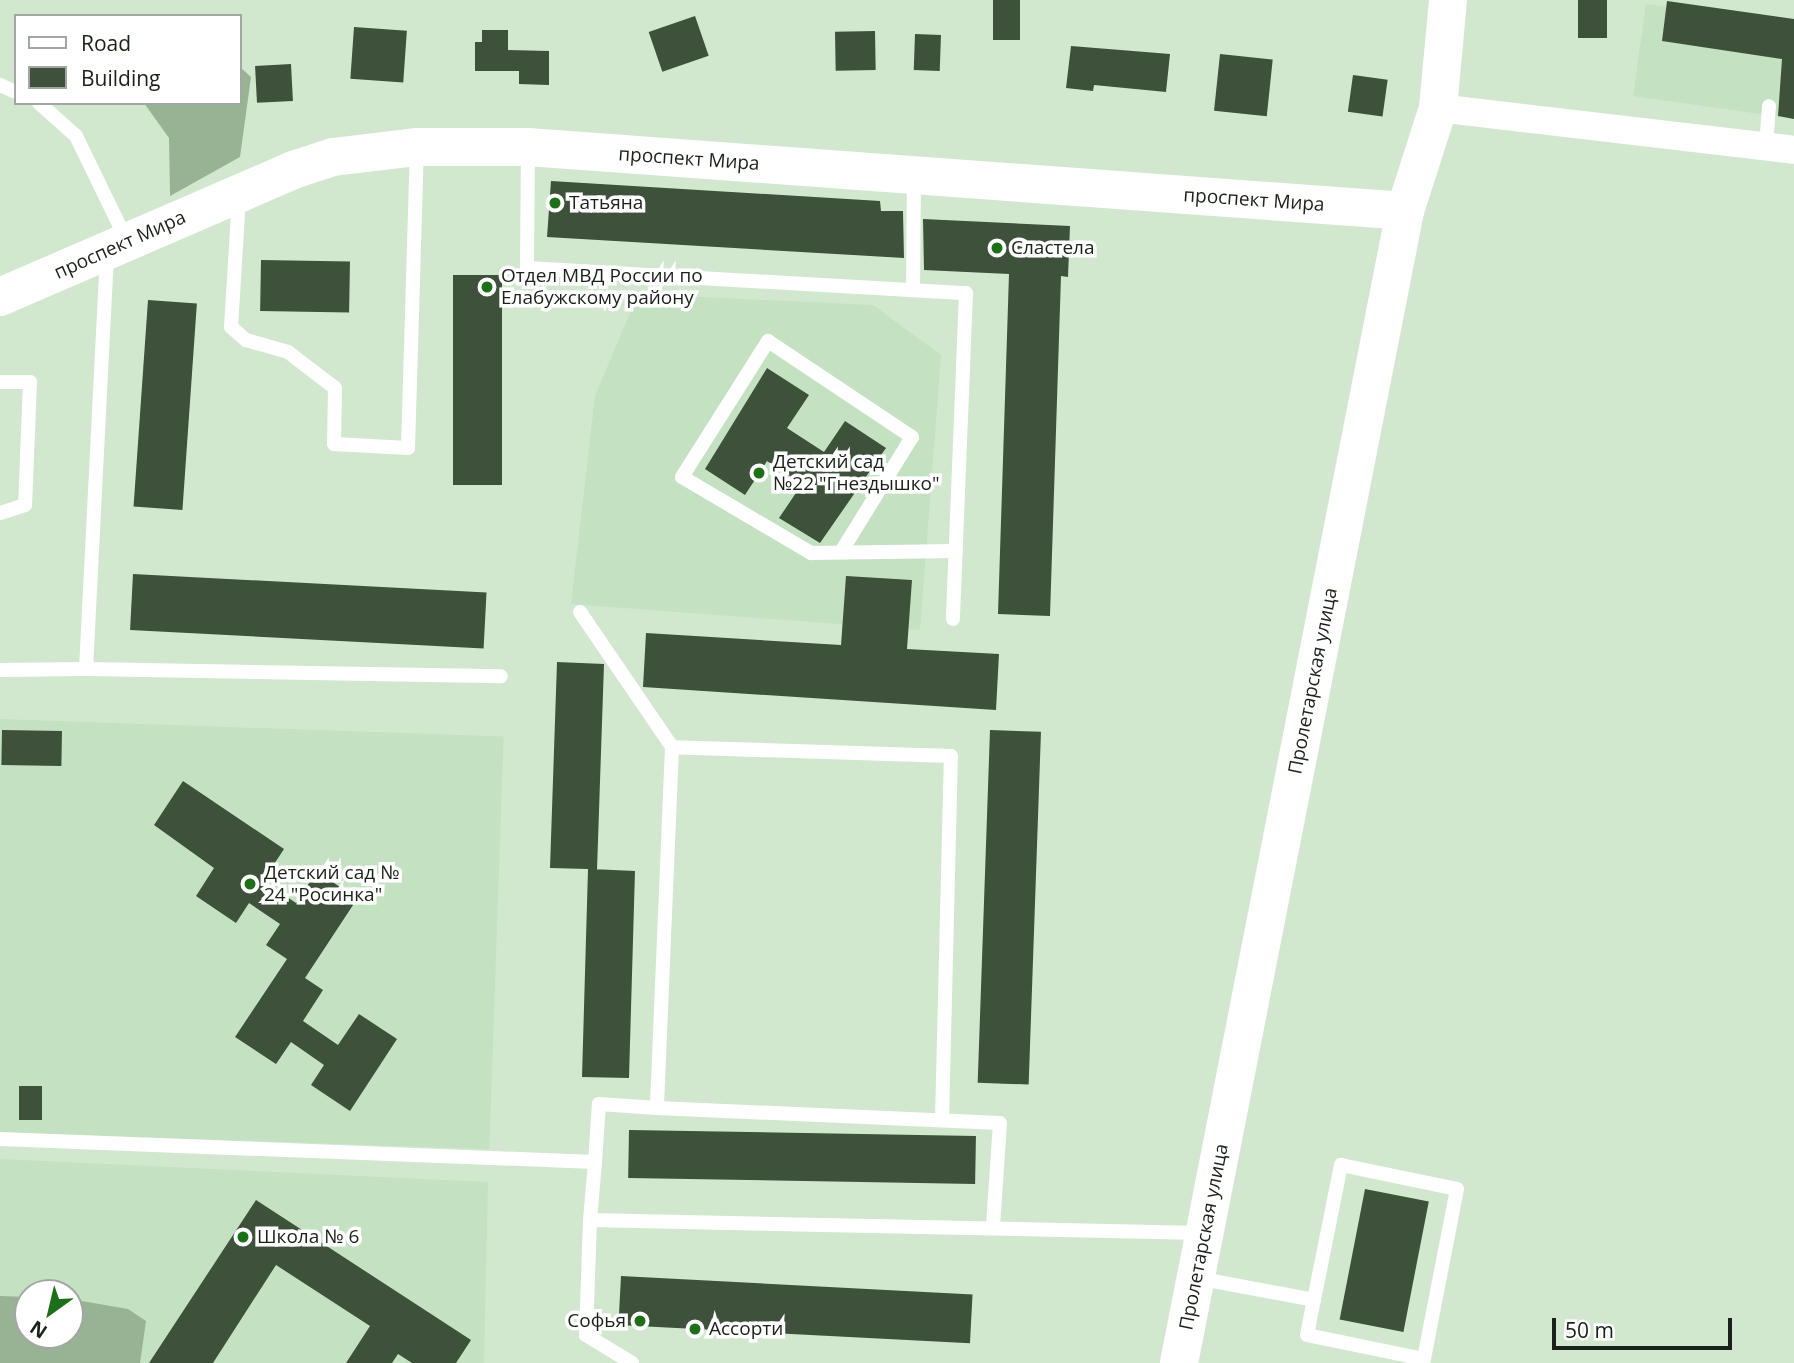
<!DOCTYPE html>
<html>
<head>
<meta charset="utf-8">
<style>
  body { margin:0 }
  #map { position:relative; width:1794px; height:1363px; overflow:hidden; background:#d1e8cf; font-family:"Open Sans",sans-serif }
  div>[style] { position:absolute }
  .built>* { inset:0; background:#c4e1c1; transform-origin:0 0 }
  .forest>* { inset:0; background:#97b394 }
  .building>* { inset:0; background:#3e513b; transform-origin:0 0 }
  .lane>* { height:14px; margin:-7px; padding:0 7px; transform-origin:7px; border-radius:7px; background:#fff }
  .street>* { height:28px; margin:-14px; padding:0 14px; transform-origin:14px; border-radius:14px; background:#fff }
  .secondary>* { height:38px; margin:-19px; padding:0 19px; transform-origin:19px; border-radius:19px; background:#fff }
  .dots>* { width:19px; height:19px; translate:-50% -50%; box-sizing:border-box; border:4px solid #fff; border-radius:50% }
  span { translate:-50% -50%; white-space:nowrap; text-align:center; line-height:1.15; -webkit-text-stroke:7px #fff; paint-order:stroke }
  .street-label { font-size:19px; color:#192218 }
  .poi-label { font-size:19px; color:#192218 }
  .left { translate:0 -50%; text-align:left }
  .right { translate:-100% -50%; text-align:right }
  .legend { position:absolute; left:14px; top:14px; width:228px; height:91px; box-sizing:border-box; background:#fff; border:2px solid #a3a7a3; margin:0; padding:9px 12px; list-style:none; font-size:21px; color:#192218 }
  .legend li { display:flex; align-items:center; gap:14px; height:35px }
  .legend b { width:35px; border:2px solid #a3a7a3 }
  .north { position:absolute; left:14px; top:1279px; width:70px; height:70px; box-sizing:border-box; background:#fff; border:2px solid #a3a7a3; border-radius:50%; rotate:214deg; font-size:19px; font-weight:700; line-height:28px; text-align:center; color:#192218 }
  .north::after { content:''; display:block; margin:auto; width:24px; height:32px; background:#1d7018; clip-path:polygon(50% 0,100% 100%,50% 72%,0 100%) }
  .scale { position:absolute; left:1552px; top:1318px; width:180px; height:32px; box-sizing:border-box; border:4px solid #192218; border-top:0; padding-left:9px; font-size:21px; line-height:24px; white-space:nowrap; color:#192218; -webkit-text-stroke:5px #fff; paint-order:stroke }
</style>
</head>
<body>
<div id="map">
  <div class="built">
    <i style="left:1646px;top:4px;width:150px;height:93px;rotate:8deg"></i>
    <i style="clip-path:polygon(638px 294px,873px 305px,941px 355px,920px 630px,571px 604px,595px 396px)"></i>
    <i style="left:0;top:719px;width:504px;height:413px;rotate:2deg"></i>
    <i style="clip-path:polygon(evenodd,0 1159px,488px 1182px,484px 1363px,0 1363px,0 1159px,28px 1293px,70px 1293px,70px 1335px,28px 1335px,28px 1293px)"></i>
  </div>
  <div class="forest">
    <i style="clip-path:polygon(240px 67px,251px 77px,240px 157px,170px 196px,169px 138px,144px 103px,240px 103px)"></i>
    <i style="clip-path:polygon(0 1296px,28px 1297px,28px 1335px,70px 1335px,70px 1299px,128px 1309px,146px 1321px,140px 1363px,0 1363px)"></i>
  </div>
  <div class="building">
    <i style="left:993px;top:0;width:27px;height:40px"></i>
    <i style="left:1578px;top:0;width:29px;height:38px"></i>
    <i style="clip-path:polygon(1667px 1px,1794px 19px,1794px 119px,1778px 116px,1782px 59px,1662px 41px)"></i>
    <i style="left:695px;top:16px;width:42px;height:49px;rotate:71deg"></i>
    <i style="left:354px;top:27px;width:53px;height:52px;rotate:4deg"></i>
    <i style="clip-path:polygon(482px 30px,508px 30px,508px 50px,549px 51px,549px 85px,519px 84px,519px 71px,475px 71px,475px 42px,482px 42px)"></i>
    <i style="left:875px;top:31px;width:39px;height:40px;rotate:89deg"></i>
    <i style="left:915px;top:34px;width:26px;height:36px;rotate:2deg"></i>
    <i style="clip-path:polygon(1071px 46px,1170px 54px,1166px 92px,1094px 85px,1093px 91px,1066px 88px)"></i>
    <i style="left:1220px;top:54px;width:53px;height:57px;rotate:6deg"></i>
    <i style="left:291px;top:64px;width:37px;height:36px;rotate:87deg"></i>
    <i style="left:1353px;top:75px;width:35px;height:37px;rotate:8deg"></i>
    <i style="clip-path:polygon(551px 181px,880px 201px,881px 211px,903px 211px,904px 258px,547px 237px)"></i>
    <i style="clip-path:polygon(923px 219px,1070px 226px,1068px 277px,1061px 276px,1050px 616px,998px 614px,1009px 274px,924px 270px)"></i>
    <i style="left:261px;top:260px;width:89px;height:51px;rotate:1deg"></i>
    <i style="left:453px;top:275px;width:49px;height:210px"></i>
    <i style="left:148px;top:300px;width:49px;height:207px;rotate:4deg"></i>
    <i style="clip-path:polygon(767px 368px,809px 395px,787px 428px,824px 452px,845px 421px,886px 448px,820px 543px,779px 518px,802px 484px,767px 461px,745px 495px,705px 469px)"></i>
    <i style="left:133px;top:574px;width:354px;height:56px;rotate:3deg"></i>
    <i style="clip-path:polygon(846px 576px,912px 580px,907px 649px,999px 654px,996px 710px,643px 687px,646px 633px,841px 645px)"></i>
    <i style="clip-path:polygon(557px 662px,604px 664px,597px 870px,591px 869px,635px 871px,629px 1078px,582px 1077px,588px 869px,550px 868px)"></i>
    <i style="left:2px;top:730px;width:60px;height:35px;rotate:1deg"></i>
    <i style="left:990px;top:730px;width:51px;height:353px;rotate:2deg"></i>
    <i style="clip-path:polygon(183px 781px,284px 849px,263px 881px,296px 903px,317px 871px,357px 899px,305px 978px,323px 990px,303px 1021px,338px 1045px,359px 1014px,397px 1039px,350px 1111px,311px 1085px,324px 1065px,291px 1042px,276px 1064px,235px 1037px,287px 959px,266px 945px,280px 924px,249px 903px,236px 923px,196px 896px,214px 868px,154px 825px)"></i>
    <i style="left:19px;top:1086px;width:23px;height:34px"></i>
    <i style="left:629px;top:1130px;width:347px;height:48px;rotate:1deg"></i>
    <i style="left:1365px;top:1189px;width:65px;height:133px;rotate:11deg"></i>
    <i style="clip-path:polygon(256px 1200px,471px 1340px,456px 1363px,412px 1363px,398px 1354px,392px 1363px,346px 1363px,370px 1326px,276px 1265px,213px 1363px,149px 1363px)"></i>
    <i style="left:621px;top:1276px;width:352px;height:49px;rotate:3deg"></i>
  </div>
  <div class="lane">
    <i style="left:0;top:85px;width:17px;rotate:24deg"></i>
    <i style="left:39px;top:103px;width:50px;rotate:41.7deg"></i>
    <i style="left:76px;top:136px;width:117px;rotate:64.1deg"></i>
    <i style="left:1766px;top:146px;width:40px;rotate:-85.7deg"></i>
    <i style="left:528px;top:148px;width:120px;rotate:90.5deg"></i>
    <i style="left:527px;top:268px;width:440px;rotate:3.3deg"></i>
    <i style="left:966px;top:293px;width:326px;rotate:92.3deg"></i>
    <i style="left:239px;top:197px;width:130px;rotate:93.5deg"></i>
    <i style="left:231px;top:327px;width:20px;rotate:41deg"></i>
    <i style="left:246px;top:340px;width:44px;rotate:15.9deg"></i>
    <i style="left:288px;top:352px;width:59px;rotate:37.5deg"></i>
    <i style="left:335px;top:388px;width:56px;rotate:91deg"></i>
    <i style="left:334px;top:444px;width:74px;rotate:3.1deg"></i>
    <i style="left:408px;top:448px;width:300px;rotate:-88.3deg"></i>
    <i style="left:913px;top:290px;width:113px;rotate:-89.5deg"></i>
    <i style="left:0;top:382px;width:30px"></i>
    <i style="left:30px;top:382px;width:123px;rotate:92.3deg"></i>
    <i style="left:25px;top:505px;width:26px;rotate:162deg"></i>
    <i style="left:841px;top:552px;width:135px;rotate:-58.3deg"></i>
    <i style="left:912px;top:437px;width:173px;rotate:-146.3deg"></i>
    <i style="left:768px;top:341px;width:161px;rotate:122.3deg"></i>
    <i style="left:682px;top:477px;width:150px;rotate:30.5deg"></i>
    <i style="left:811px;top:553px;width:145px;rotate:-0.8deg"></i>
    <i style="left:580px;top:612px;width:163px;rotate:55.7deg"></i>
    <i style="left:86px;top:669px;width:415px;rotate:1deg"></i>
    <i style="left:0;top:670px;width:86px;rotate:-0.7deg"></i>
    <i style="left:86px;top:669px;width:414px;rotate:-87.1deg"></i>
    <i style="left:942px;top:1120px;width:364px;rotate:-88.6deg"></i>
    <i style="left:951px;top:756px;width:279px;rotate:-178.2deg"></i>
    <i style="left:672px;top:747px;width:361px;rotate:92.4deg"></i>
    <i style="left:657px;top:1108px;width:343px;rotate:2.5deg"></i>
    <i style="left:1000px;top:1123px;width:104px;rotate:93.9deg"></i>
    <i style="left:0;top:1139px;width:595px;rotate:2.21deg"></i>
    <i style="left:595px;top:1162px;width:58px;rotate:94.9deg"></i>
    <i style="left:590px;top:1220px;width:611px;rotate:1.22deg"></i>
    <i style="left:595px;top:1162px;width:58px;rotate:-86.1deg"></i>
    <i style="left:599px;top:1104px;width:58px;rotate:3.9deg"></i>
    <i style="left:590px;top:1220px;width:115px;rotate:92deg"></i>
    <i style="left:586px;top:1335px;width:54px;rotate:31.3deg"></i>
    <i style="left:1197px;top:1278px;width:119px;rotate:10.6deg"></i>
    <i style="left:1314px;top:1300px;width:138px;rotate:-78.7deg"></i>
    <i style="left:1341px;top:1165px;width:118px;rotate:11.7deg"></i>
    <i style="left:1457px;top:1189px;width:173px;rotate:101deg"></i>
    <i style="left:1424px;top:1359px;width:119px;rotate:-168.4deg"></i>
    <i style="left:1307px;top:1335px;width:36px;rotate:-79deg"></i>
  </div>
  <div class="street">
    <i style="left:1438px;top:108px;width:358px;rotate:6.7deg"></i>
  </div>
  <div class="secondary">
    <i style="left:0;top:297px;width:319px;rotate:-23.4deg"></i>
    <i style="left:293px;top:170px;width:42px;rotate:-18deg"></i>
    <i style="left:333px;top:157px;width:85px;rotate:-6.8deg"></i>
    <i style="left:417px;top:147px;width:111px"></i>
    <i style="left:528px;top:147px;width:879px;rotate:4.17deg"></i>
    <i style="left:1179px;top:1363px;width:1174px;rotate:-78.9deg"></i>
    <i style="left:1405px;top:211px;width:108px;rotate:-72.2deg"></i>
    <i style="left:1438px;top:108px;width:108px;rotate:-84.7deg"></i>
  </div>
  <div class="dots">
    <i style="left:555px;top:203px;background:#1d7018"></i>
    <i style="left:997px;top:248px;background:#1d7018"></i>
    <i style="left:487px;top:287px;background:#1d7018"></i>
    <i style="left:759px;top:473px;background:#1d7018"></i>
    <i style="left:250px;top:884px;background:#1d7018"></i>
    <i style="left:243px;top:1237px;background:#1d7018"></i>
    <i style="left:640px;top:1321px;background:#1d7018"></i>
    <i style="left:695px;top:1329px;background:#1d7018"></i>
  </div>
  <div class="street-label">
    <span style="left:689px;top:159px;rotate:4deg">проспект Мира</span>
    <span style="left:1254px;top:200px;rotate:4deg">проспект Мира</span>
    <span style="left:120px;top:245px;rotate:-24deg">проспект Мира</span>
    <span style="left:1313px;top:681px;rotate:-79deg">Пролетарская улица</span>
    <span style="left:1204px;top:1237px;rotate:-79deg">Пролетарская улица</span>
  </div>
  <div class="poi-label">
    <span class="left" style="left:569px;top:203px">Татьяна</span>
    <span class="left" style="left:1011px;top:248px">Сластела</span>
    <span class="left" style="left:501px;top:287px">Отдел МВД России по<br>Елабужскому району</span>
    <span class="left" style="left:773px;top:473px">Детский сад<br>№22 "Гнездышко"</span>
    <span class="left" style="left:264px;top:884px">Детский сад №<br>24 "Росинка"</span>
    <span class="left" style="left:257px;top:1237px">Школа № 6</span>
    <span class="right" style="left:626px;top:1321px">Софья</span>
    <span class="left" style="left:709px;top:1329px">Ассорти</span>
  </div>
  <ul class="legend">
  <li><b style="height:9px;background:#fff"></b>Road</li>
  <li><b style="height:19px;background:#3e513b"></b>Building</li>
  </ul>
  <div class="north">N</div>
  <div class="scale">50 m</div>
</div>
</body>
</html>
